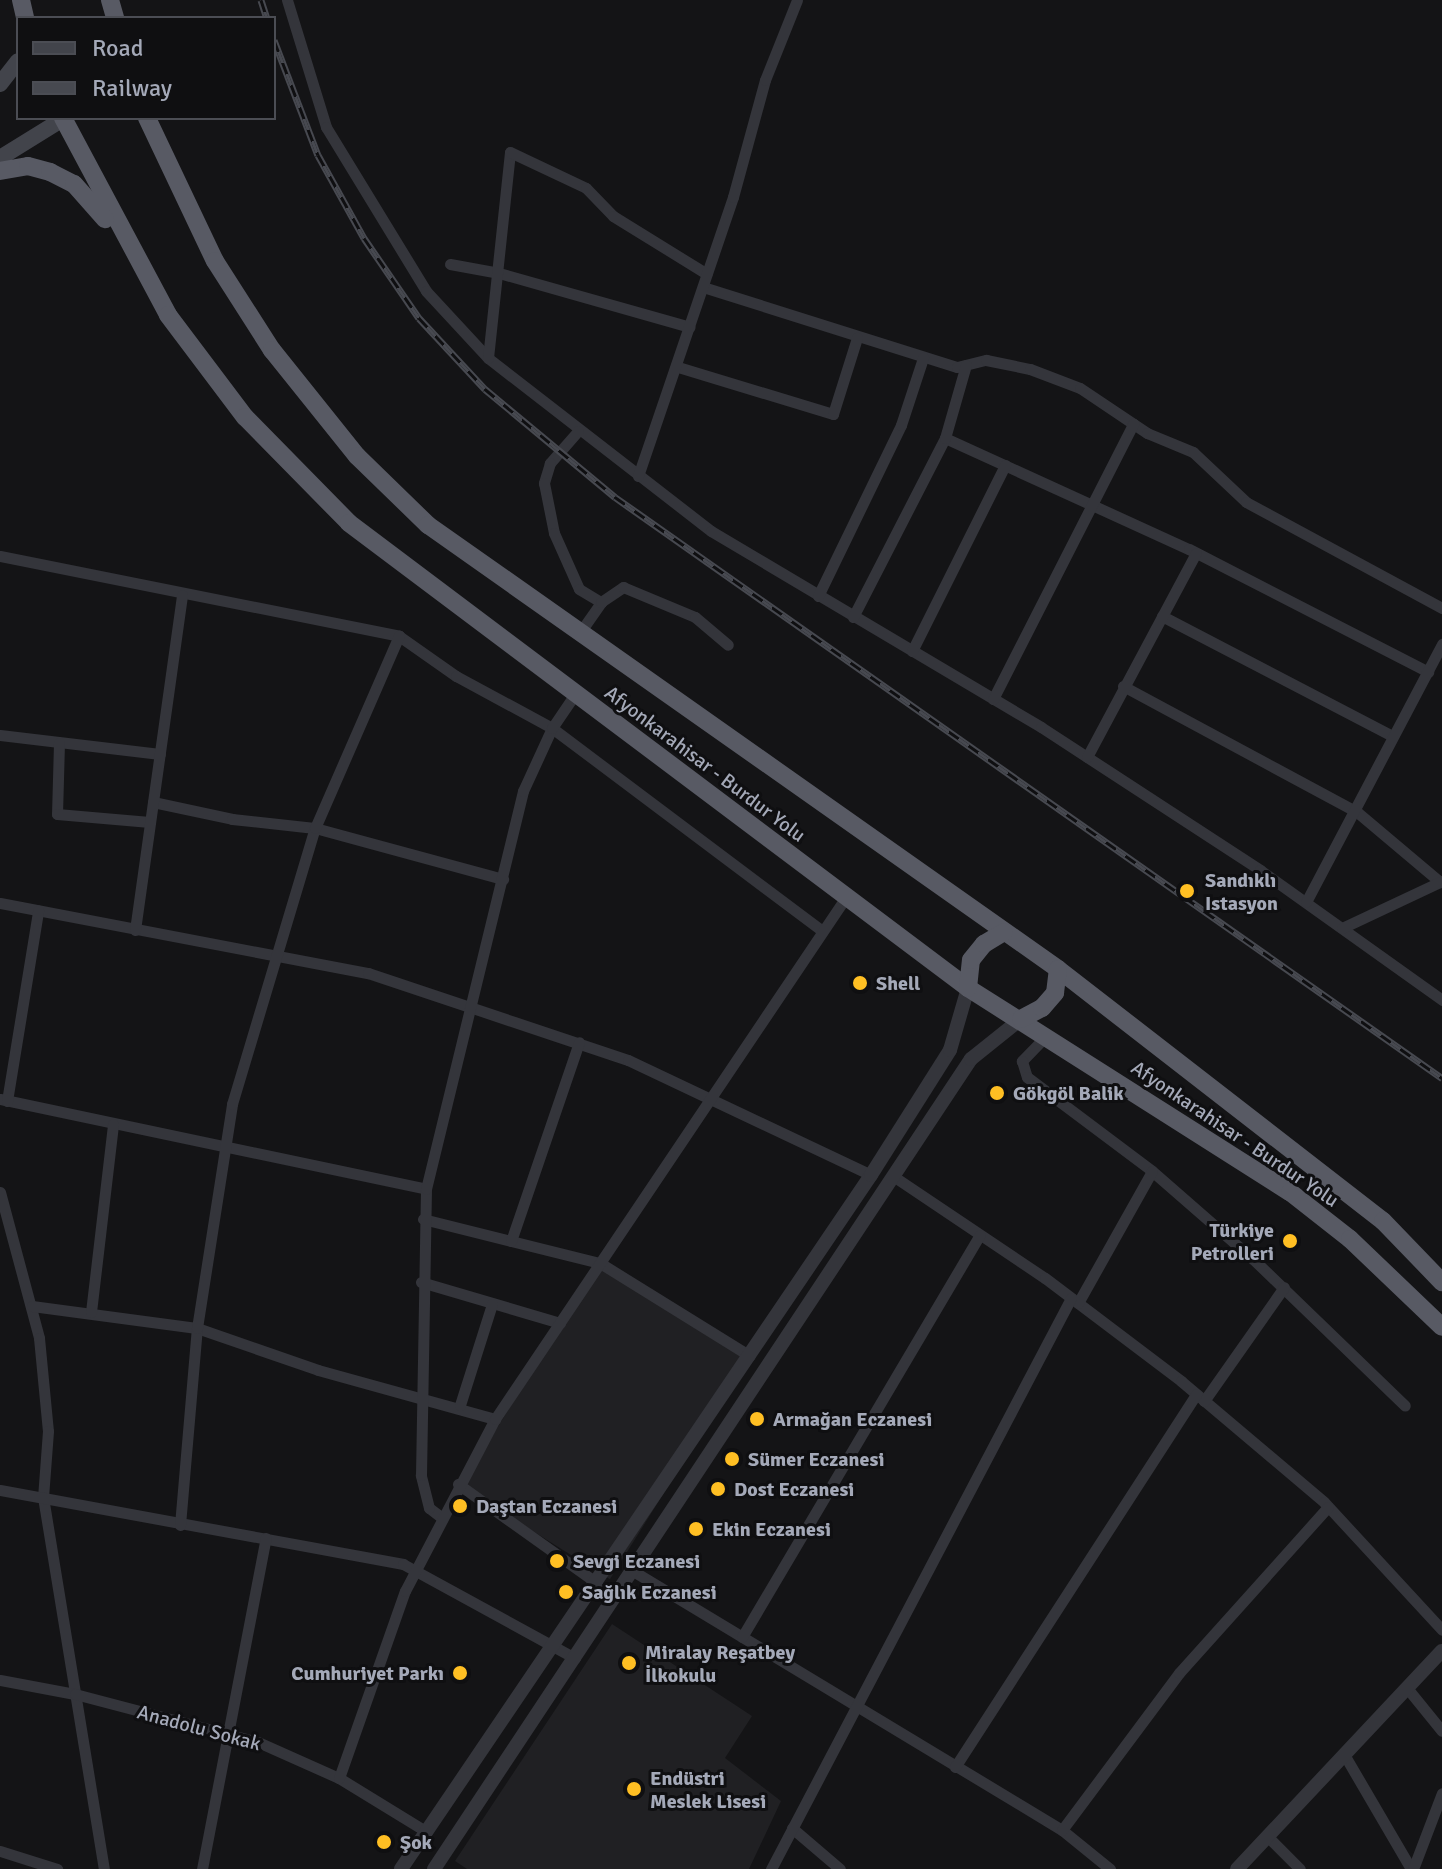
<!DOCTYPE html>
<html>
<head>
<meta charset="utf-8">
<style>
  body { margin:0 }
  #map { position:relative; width:1442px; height:1869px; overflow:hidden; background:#141416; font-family:Signika,sans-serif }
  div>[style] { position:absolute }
  .built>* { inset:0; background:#202023; transform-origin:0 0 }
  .minor>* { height:11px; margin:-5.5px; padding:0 5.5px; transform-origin:5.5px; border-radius:5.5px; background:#34353b }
  .tertiary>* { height:14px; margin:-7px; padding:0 7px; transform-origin:7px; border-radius:7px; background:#34353b }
  .secondary>* { height:16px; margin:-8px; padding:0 8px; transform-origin:8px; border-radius:8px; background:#42444b }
  .trunk>* { height:18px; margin:-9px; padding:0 9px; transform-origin:9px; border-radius:9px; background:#585a64 }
  .rail>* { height:7px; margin-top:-3.5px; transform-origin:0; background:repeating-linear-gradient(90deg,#0f0f11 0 12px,#474950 0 24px); box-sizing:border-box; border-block:2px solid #474950 }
  .dots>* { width:22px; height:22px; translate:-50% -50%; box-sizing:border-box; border:4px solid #0f0f11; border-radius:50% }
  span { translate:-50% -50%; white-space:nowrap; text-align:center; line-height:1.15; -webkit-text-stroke:6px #0f0f11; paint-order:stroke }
  .street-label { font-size:20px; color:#a4a9b8 }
  .poi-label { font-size:20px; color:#a4a9b8; font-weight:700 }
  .left { translate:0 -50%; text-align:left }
  .right { translate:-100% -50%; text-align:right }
  .legend { position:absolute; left:16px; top:16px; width:260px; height:104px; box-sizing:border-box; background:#0f0f11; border:2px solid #4b4d54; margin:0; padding:10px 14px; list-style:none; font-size:24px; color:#a4a9b8 }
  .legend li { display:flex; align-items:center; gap:16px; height:40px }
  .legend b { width:40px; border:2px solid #4b4d54 }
</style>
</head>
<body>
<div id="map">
  <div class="built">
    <i style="left:600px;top:1263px;width:176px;height:263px;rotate:32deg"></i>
    <i style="clip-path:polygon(612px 1624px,752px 1716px,725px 1758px,781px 1801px,749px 1869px,467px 1869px,455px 1861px)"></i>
  </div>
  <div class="minor">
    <i style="left:287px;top:0;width:133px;rotate:72.9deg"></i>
    <i style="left:326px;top:127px;width:192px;rotate:58.6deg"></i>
    <i style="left:426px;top:291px;width:91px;rotate:47.2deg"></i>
    <i style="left:488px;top:358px;width:282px;rotate:37.8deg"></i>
    <i style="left:711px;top:531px;width:384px;rotate:30.7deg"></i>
    <i style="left:1041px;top:727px;width:262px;rotate:33.1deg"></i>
    <i style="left:1260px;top:870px;width:224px;rotate:35.5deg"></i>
    <i style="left:450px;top:264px;width:50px;rotate:10.4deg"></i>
    <i style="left:499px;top:273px;width:198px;rotate:15.8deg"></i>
    <i style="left:703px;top:287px;width:266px;rotate:17.5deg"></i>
    <i style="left:957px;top:367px;width:30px;rotate:-14deg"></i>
    <i style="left:986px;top:360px;width:45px;rotate:11.6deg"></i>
    <i style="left:1030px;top:369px;width:53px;rotate:20.8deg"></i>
    <i style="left:1080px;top:388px;width:81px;rotate:33.9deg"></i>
    <i style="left:1147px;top:433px;width:50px;rotate:22.4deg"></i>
    <i style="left:1193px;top:452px;width:73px;rotate:43.3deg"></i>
    <i style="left:1246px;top:502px;width:223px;rotate:28.4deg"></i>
    <i style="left:488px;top:358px;width:207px;rotate:-83.9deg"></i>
    <i style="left:510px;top:152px;width:84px;rotate:25.3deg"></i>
    <i style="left:586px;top:188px;width:39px;rotate:46deg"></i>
    <i style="left:613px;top:216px;width:110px;rotate:31.7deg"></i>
    <i style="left:678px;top:367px;width:162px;rotate:16.9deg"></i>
    <i style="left:833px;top:414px;width:80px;rotate:-72.5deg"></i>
    <i style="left:578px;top:431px;width:43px;rotate:131.2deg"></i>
    <i style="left:550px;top:463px;width:21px;rotate:107deg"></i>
    <i style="left:544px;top:483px;width:51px;rotate:78.7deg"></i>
    <i style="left:554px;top:533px;width:61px;rotate:65.9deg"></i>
    <i style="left:579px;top:589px;width:26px;rotate:31deg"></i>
    <i style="left:945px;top:438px;width:268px;rotate:24.5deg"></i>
    <i style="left:1189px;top:549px;width:269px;rotate:27.2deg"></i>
    <i style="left:638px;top:476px;width:295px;rotate:-71.2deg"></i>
    <i style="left:733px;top:197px;width:121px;rotate:-74.7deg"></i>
    <i style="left:765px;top:80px;width:86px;rotate:-68.2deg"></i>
    <i style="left:0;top:556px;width:407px;rotate:11.3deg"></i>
    <i style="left:399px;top:636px;width:70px;rotate:35.1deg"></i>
    <i style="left:456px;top:676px;width:109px;rotate:28.4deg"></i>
    <i style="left:552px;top:728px;width:338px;rotate:36.9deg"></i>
    <i style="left:818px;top:596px;width:190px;rotate:-64.1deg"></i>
    <i style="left:901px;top:425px;width:71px;rotate:-71.8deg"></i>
    <i style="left:1162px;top:616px;width:260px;rotate:27.5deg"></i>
    <i style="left:853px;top:617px;width:201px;rotate:-62.8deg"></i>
    <i style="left:945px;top:438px;width:76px;rotate:-74deg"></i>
    <i style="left:581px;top:631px;width:35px;rotate:-55deg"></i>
    <i style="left:601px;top:602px;width:27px;rotate:-34deg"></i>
    <i style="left:623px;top:587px;width:78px;rotate:22.6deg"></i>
    <i style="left:695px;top:617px;width:43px;rotate:40.3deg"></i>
    <i style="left:912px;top:651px;width:208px;rotate:-63.4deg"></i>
    <i style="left:1123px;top:686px;width:266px;rotate:28.3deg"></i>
    <i style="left:1357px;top:812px;width:109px;rotate:40.1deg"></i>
    <i style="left:993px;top:699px;width:309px;rotate:-63deg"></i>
    <i style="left:0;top:735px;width:161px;rotate:6.8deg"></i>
    <i style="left:59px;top:743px;width:71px;rotate:91.6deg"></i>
    <i style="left:57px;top:814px;width:93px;rotate:4.9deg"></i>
    <i style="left:1087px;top:757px;width:231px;rotate:-61.9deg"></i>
    <i style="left:153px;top:802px;width:81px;rotate:12.1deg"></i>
    <i style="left:232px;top:819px;width:83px;rotate:6.2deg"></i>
    <i style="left:315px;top:828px;width:195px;rotate:15.2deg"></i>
    <i style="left:1306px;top:902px;width:292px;rotate:-62.2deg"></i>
    <i style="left:0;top:903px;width:375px;rotate:10.8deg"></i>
    <i style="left:368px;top:973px;width:274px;rotate:18.5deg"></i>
    <i style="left:628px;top:1060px;width:269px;rotate:25.3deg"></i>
    <i style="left:1342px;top:928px;width:110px;rotate:-25.2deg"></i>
    <i style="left:135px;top:930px;width:338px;rotate:-82deg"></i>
    <i style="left:1046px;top:1036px;width:35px;rotate:134deg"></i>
    <i style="left:1022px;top:1061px;width:17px;rotate:73deg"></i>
    <i style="left:1027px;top:1077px;width:156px;rotate:36.9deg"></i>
    <i style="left:1152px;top:1171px;width:134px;rotate:41.1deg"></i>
    <i style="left:1253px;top:1259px;width:211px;rotate:44deg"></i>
    <i style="left:0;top:1099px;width:435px;rotate:11.9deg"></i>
    <i style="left:7px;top:1101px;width:193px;rotate:-80.7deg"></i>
    <i style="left:896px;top:1178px;width:179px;rotate:33.9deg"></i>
    <i style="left:1045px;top:1278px;width:171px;rotate:37.1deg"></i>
    <i style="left:1181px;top:1381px;width:187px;rotate:40.2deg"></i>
    <i style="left:1324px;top:1502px;width:174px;rotate:47.3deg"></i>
    <i style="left:0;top:1192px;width:151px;rotate:75deg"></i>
    <i style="left:39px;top:1338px;width:93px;rotate:84.5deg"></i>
    <i style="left:48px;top:1431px;width:66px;rotate:94.3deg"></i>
    <i style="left:43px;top:1497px;width:377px;rotate:80.7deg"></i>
    <i style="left:423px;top:1219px;width:182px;rotate:14deg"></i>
    <i style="left:600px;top:1263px;width:176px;rotate:31.8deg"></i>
    <i style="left:511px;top:1241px;width:210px;rotate:-71.1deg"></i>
    <i style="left:421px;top:1282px;width:145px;rotate:16.4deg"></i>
    <i style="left:1078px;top:1303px;width:151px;rotate:-60.7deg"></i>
    <i style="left:32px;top:1306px;width:166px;rotate:7.6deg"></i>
    <i style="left:197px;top:1328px;width:128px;rotate:19.1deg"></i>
    <i style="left:318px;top:1370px;width:184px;rotate:15.5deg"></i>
    <i style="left:91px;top:1312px;width:189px;rotate:-83.3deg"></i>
    <i style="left:1204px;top:1401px;width:139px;rotate:-54.9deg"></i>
    <i style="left:460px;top:1405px;width:106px;rotate:-72.4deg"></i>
    <i style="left:458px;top:1484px;width:171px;rotate:35.5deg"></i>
    <i style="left:0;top:1490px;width:410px;rotate:10.4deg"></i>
    <i style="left:403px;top:1564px;width:196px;rotate:28.7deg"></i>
    <i style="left:441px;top:1517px;width:15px;rotate:-143deg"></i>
    <i style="left:429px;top:1508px;width:34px;rotate:-104deg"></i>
    <i style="left:421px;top:1475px;width:286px;rotate:-89deg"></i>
    <i style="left:426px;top:1189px;width:410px;rotate:-76.3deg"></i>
    <i style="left:523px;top:791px;width:69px;rotate:-65.3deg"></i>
    <i style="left:552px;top:728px;width:41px;rotate:-55.9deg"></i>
    <i style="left:180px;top:1525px;width:198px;rotate:-85.1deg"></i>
    <i style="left:197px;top:1328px;width:227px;rotate:-81.1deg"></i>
    <i style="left:232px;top:1104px;width:288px;rotate:-73.3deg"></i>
    <i style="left:315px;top:828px;width:210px;rotate:-66.4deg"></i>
    <i style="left:633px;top:1571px;width:501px;rotate:31.12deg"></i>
    <i style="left:1062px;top:1830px;width:62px;rotate:39.1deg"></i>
    <i style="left:742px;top:1637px;width:467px;rotate:-59.4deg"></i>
    <i style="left:0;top:1680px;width:76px;rotate:10.6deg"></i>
    <i style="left:75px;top:1694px;width:189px;rotate:14.7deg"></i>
    <i style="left:258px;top:1742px;width:89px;rotate:24deg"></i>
    <i style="left:339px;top:1778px;width:103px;rotate:31.5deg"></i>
    <i style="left:1407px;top:1688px;width:55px;rotate:50.9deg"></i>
    <i style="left:1345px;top:1756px;width:131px;rotate:59.7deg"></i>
    <i style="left:955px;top:1767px;width:444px;rotate:-57.1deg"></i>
    <i style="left:339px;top:1778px;width:198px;rotate:-70.6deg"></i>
    <i style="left:405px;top:1591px;width:194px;rotate:-62.4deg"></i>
    <i style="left:495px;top:1419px;width:629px;rotate:-56.08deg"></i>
    <i style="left:792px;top:1828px;width:63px;rotate:40.5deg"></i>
    <i style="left:1062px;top:1830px;width:196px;rotate:-53.3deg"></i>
    <i style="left:1179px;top:1673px;width:223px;rotate:-48.1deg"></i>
    <i style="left:1268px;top:1837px;width:45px;rotate:45deg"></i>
    <i style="left:0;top:1851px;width:60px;rotate:17.5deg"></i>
    <i style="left:202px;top:1869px;width:337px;rotate:-79.1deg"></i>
    <i style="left:771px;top:1869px;width:645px;rotate:-62.28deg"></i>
    <i style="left:1413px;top:1869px;width:81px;rotate:-69.1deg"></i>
  </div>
  <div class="tertiary">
    <i style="left:401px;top:1869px;width:838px;rotate:-55.89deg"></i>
    <i style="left:871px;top:1175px;width:148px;rotate:-57.7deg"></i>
    <i style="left:950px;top:1050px;width:65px;rotate:-73.8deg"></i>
    <i style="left:434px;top:1869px;width:972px;rotate:-56.46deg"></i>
    <i style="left:971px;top:1059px;width:64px;rotate:-38.7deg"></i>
    <i style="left:1237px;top:1869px;width:299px;rotate:-46.8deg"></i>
  </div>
  <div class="secondary">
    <i style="left:0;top:84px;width:29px;rotate:-52deg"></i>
    <i style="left:0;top:158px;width:74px;rotate:-31.8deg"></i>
  </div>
  <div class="trunk">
    <i style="left:21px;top:0;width:18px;rotate:77deg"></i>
    <i style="left:110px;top:0;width:19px;rotate:74deg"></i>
    <i style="left:63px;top:118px;width:223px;rotate:61.9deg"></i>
    <i style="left:168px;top:315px;width:128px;rotate:53deg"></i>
    <i style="left:245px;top:417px;width:148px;rotate:45.5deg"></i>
    <i style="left:349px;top:523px;width:774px;rotate:36.91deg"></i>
    <i style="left:968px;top:988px;width:381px;rotate:32.4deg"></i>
    <i style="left:1290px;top:1192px;width:76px;rotate:38.1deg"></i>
    <i style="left:1350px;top:1239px;width:127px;rotate:43.7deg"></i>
    <i style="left:147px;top:118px;width:158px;rotate:64.6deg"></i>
    <i style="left:215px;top:261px;width:106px;rotate:57.4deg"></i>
    <i style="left:272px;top:350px;width:136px;rotate:51.3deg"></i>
    <i style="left:357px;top:456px;width:99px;rotate:44.2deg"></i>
    <i style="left:428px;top:525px;width:771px;rotate:35.17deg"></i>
    <i style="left:1058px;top:969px;width:411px;rotate:37.8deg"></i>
    <i style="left:1383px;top:1221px;width:85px;rotate:46deg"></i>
    <i style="left:0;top:171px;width:28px;rotate:-10deg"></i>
    <i style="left:28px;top:166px;width:23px;rotate:15deg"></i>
    <i style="left:50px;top:172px;width:27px;rotate:27deg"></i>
    <i style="left:74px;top:184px;width:47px;rotate:48.5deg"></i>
    <i style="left:968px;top:988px;width:28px;rotate:-84deg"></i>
    <i style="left:971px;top:960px;width:21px;rotate:-51deg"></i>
    <i style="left:984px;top:944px;width:23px;rotate:-31deg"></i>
    <i style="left:1021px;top:1019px;width:24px;rotate:-28deg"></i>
    <i style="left:1042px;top:1008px;width:20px;rotate:-49deg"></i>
    <i style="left:1055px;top:993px;width:24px;rotate:-83deg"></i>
  </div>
  <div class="rail">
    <i style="left:261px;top:0;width:19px;rotate:72deg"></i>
    <i style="left:274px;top:40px;width:123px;rotate:69.1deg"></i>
    <i style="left:318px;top:155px;width:95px;rotate:61deg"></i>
    <i style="left:364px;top:238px;width:97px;rotate:55.5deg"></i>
    <i style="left:419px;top:318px;width:97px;rotate:47.1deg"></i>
    <i style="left:485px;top:389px;width:169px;rotate:39.7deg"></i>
    <i style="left:615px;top:497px;width:1011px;rotate:35.09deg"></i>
  </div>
  <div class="dots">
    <i style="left:1187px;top:891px;background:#ffbf23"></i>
    <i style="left:860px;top:983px;background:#ffbf23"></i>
    <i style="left:997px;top:1093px;background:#ffbf23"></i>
    <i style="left:1290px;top:1241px;background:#ffbf23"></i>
    <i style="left:757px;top:1419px;background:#ffbf23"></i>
    <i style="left:732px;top:1459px;background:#ffbf23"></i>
    <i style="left:718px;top:1489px;background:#ffbf23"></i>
    <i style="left:460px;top:1506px;background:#ffbf23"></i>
    <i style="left:696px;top:1529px;background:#ffbf23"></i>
    <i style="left:557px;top:1561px;background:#ffbf23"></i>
    <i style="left:566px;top:1592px;background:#ffbf23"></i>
    <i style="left:629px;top:1663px;background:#ffbf23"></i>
    <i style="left:460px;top:1673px;background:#ffbf23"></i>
    <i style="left:634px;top:1789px;background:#ffbf23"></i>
    <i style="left:384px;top:1842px;background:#ffbf23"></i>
  </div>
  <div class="street-label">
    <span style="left:705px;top:764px;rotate:37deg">Afyonkarahisar - Burdur Yolu</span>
    <span style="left:1235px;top:1134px;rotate:34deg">Afyonkarahisar - Burdur Yolu</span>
    <span style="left:199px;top:1728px;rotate:15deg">Anadolu Sokak</span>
  </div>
  <div class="poi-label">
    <span class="left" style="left:1205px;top:892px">Sandıklı<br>Istasyon</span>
    <span class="left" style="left:876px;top:983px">Shell</span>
    <span class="left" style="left:1013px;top:1093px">Gökgöl Balik</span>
    <span class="right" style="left:1274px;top:1242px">Türkiye<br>Petrolleri</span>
    <span class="left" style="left:773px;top:1419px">Armağan Eczanesi</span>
    <span class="left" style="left:748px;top:1459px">Sümer Eczanesi</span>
    <span class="left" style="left:734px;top:1489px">Dost Eczanesi</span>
    <span class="left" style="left:476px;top:1506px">Daştan Eczanesi</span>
    <span class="left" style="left:712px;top:1529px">Ekin Eczanesi</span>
    <span class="left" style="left:573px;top:1561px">Sevgi Eczanesi</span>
    <span class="left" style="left:582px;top:1592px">Sağlık Eczanesi</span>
    <span class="left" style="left:645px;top:1664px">Miralay Reşatbey<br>İlkokulu</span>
    <span class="right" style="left:444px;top:1673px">Cumhuriyet Parkı</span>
    <span class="left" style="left:650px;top:1790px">Endüstri<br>Meslek Lisesi</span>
    <span class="left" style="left:400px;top:1842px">Şok</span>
  </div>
  <ul class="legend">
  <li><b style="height:10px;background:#42444b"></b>Road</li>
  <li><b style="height:10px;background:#474950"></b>Railway</li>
  </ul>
</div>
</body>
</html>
